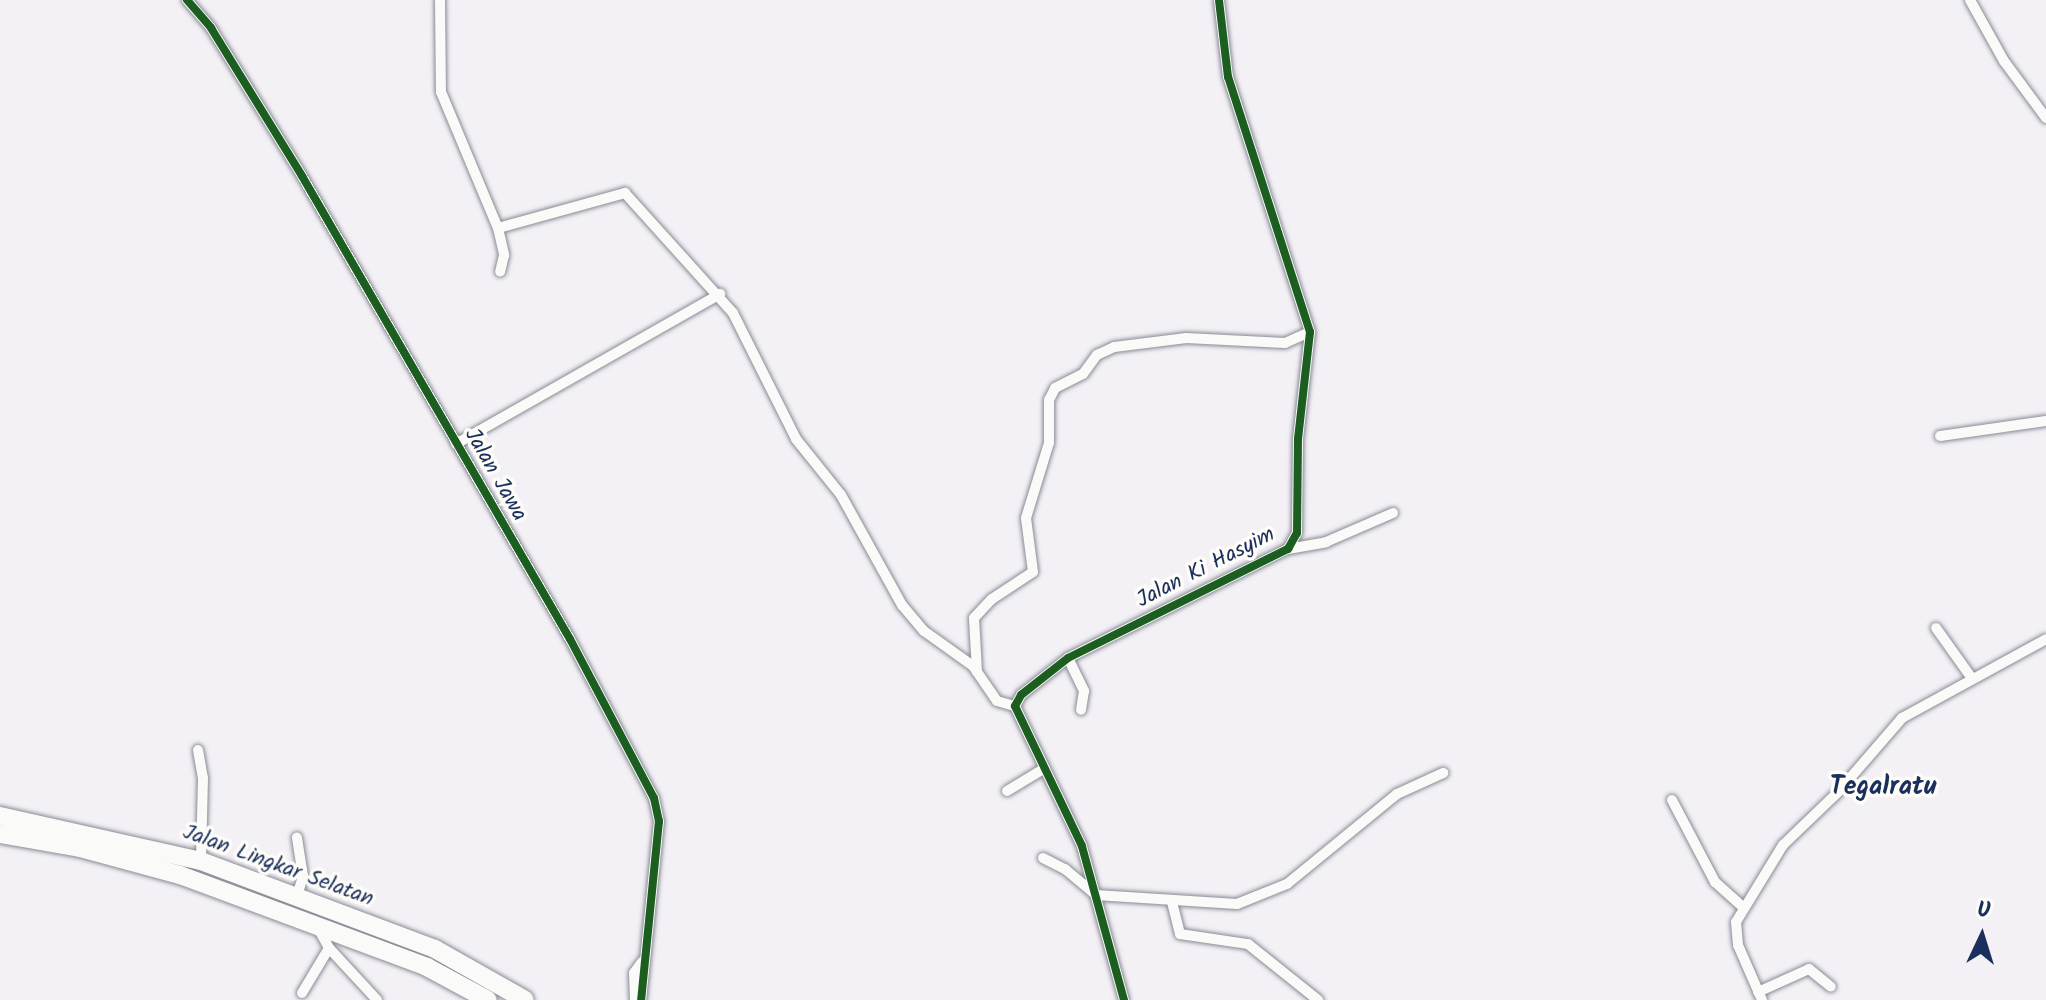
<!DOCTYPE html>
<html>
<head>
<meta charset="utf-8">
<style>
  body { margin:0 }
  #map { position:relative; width:2046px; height:1000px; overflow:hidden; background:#f3f1f5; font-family:Kalam,sans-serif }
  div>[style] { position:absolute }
  .roads { filter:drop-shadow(0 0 2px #888b96) drop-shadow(0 0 2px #888b96) }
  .street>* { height:10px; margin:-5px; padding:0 5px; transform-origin:5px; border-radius:5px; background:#fafaf8 }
  .highway>* { height:18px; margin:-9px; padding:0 9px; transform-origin:9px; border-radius:9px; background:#fafaf8 }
  .cycleway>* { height:8px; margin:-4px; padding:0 4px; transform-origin:4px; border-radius:4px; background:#1b5e20 }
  span { translate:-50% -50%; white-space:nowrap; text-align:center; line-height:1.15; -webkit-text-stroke:7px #fdfcf7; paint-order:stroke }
  .street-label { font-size:22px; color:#1b2f5e }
  .quarter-label { font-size:26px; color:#1b2f5e; font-weight:700 }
  .north { position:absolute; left:1942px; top:896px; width:80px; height:80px; -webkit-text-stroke:6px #fdfcf7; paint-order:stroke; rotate:4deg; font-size:22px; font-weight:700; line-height:32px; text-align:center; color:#1b2f5e }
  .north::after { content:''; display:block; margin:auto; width:28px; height:36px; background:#1b2f5e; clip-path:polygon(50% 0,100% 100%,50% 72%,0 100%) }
</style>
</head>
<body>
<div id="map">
  <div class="roads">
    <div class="street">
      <i style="left:187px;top:0;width:37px;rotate:49deg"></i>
      <i style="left:211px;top:28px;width:174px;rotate:58.4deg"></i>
      <i style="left:302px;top:176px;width:535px;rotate:59.94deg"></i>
      <i style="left:570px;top:639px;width:180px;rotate:62.2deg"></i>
      <i style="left:654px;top:798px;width:24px;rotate:78deg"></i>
      <i style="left:659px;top:821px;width:180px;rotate:95.7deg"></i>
      <i style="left:440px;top:0;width:92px;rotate:89.4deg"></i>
      <i style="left:441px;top:92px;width:147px;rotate:67.3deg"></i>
      <i style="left:498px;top:228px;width:28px;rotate:77deg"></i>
      <i style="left:504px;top:255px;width:17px;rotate:103deg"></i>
      <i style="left:1970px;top:0;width:70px;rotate:60.9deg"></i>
      <i style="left:2004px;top:61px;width:71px;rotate:53.6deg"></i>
      <i style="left:498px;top:228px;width:132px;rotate:-15.4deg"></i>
      <i style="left:625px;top:193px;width:161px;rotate:48deg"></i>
      <i style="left:733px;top:313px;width:141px;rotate:63.4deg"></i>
      <i style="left:796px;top:439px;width:72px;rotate:51.2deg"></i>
      <i style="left:841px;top:495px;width:126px;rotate:61deg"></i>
      <i style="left:902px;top:605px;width:34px;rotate:50deg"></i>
      <i style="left:924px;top:631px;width:60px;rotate:35.5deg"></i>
      <i style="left:973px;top:666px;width:42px;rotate:55.6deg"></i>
      <i style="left:997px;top:701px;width:19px;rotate:16deg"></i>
      <i style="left:1940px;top:436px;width:107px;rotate:-8.1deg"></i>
      <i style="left:456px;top:444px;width:304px;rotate:-29.6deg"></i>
      <i style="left:1288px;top:549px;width:39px;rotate:-10deg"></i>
      <i style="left:1326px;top:542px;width:73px;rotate:-23.4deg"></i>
      <i style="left:1936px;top:628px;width:60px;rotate:54.5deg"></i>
      <i style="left:1068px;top:658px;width:37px;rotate:64deg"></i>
      <i style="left:1084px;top:691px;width:19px;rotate:99deg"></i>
      <i style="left:977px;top:672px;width:54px;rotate:-93.2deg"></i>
      <i style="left:974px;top:618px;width:26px;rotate:-47deg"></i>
      <i style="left:992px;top:599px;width:49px;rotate:-33.4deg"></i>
      <i style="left:1033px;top:572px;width:54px;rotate:-97.4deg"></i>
      <i style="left:1026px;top:518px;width:78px;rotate:-73deg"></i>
      <i style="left:1049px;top:443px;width:43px;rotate:-90deg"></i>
      <i style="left:1049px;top:400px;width:13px;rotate:-63deg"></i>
      <i style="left:1055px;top:388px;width:31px;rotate:-27deg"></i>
      <i style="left:1083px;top:374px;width:24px;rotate:-54deg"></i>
      <i style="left:1097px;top:355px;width:19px;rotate:-25deg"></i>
      <i style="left:1114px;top:347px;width:73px;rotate:-7.1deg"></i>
      <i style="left:1186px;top:338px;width:99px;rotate:2.9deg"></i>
      <i style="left:1285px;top:343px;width:27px;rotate:-24deg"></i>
      <i style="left:198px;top:750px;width:28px;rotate:80deg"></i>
      <i style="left:203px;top:778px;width:83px;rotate:91.4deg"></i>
      <i style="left:1007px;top:791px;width:44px;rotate:-31.2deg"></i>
      <i style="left:1672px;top:800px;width:93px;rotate:62.3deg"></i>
      <i style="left:1715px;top:882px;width:36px;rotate:42deg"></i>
      <i style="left:1043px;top:858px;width:25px;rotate:27deg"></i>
      <i style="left:1065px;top:869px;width:40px;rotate:40deg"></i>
      <i style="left:1096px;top:895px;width:141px;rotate:3.7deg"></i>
      <i style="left:1237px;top:904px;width:54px;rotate:-21.8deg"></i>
      <i style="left:1287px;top:884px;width:142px;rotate:-39.3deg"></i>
      <i style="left:1397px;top:794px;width:51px;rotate:-24.5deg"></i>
      <i style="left:297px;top:896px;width:21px;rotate:-73deg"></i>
      <i style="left:303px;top:876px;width:39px;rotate:-99deg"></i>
      <i style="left:1172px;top:902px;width:33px;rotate:76deg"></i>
      <i style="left:1180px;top:934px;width:69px;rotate:8.4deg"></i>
      <i style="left:1248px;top:944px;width:90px;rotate:38.7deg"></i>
      <i style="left:318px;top:928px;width:23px;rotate:61deg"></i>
      <i style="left:329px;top:948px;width:71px;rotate:47.3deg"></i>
      <i style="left:1758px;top:992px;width:56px;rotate:-24.3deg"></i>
      <i style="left:1809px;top:969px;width:28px;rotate:39deg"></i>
      <i style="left:302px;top:993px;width:52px;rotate:-59deg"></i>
      <i style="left:635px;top:1000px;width:27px;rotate:-92deg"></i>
      <i style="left:634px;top:973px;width:14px;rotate:-54deg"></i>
      <i style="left:1124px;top:1000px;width:160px;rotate:-105.3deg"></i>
      <i style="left:1082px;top:846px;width:155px;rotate:-115.6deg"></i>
      <i style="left:1015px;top:706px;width:13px;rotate:-61deg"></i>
      <i style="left:1021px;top:695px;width:60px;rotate:-38.2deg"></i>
      <i style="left:1068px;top:658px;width:246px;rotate:-26.4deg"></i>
      <i style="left:1288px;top:549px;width:18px;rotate:-61deg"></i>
      <i style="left:1297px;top:533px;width:94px;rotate:-89.4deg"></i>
      <i style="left:1298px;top:439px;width:108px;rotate:-83.6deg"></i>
      <i style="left:1310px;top:332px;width:268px;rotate:-107.8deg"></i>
      <i style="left:1228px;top:77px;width:78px;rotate:-96.7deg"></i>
      <i style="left:1762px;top:1000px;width:60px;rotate:-113.6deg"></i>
      <i style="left:1738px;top:945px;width:23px;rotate:-95deg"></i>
      <i style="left:1736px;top:922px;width:90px;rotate:-58.6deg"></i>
      <i style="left:1783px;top:845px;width:76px;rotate:-43.9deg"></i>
      <i style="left:1838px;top:792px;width:98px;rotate:-49.1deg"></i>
      <i style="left:1902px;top:718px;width:164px;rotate:-28.7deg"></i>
    </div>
    <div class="highway">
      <i style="left:0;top:816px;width:206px;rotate:12.6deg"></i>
      <i style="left:201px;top:861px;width:250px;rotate:20.6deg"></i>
      <i style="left:435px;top:949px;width:103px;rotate:29.5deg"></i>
      <i style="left:0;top:834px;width:81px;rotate:9.9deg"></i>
      <i style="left:80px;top:848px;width:104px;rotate:15.1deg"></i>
      <i style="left:180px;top:875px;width:264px;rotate:20.4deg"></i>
      <i style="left:427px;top:967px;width:69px;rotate:28.4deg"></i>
    </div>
  </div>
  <div class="cycleway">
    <i style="left:187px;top:0;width:37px;rotate:49deg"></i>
    <i style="left:211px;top:28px;width:174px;rotate:58.4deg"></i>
    <i style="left:302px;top:176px;width:535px;rotate:59.94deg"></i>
    <i style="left:570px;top:639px;width:180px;rotate:62.2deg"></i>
    <i style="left:654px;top:798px;width:24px;rotate:78deg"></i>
    <i style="left:659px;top:821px;width:180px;rotate:95.7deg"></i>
    <i style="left:1124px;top:1000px;width:160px;rotate:-105.3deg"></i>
    <i style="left:1082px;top:846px;width:155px;rotate:-115.6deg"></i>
    <i style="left:1015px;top:706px;width:13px;rotate:-61deg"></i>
    <i style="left:1021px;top:695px;width:60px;rotate:-38.2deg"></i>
    <i style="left:1068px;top:658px;width:246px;rotate:-26.4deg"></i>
    <i style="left:1288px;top:549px;width:18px;rotate:-61deg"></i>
    <i style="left:1297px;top:533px;width:94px;rotate:-89.4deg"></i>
    <i style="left:1298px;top:439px;width:108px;rotate:-83.6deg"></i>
    <i style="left:1310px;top:332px;width:268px;rotate:-107.8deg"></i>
    <i style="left:1228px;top:77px;width:78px;rotate:-96.7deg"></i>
  </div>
  <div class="street-label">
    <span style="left:495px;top:475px;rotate:60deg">Jalan Jawa</span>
    <span style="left:1206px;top:568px;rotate:-27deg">Jalan Ki Hasyim</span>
    <span style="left:278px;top:866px;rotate:20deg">Jalan Lingkar Selatan</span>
  </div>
  <div class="quarter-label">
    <span style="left:1883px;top:788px">Tegalratu</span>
  </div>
  <div class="north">U</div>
</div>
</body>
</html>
